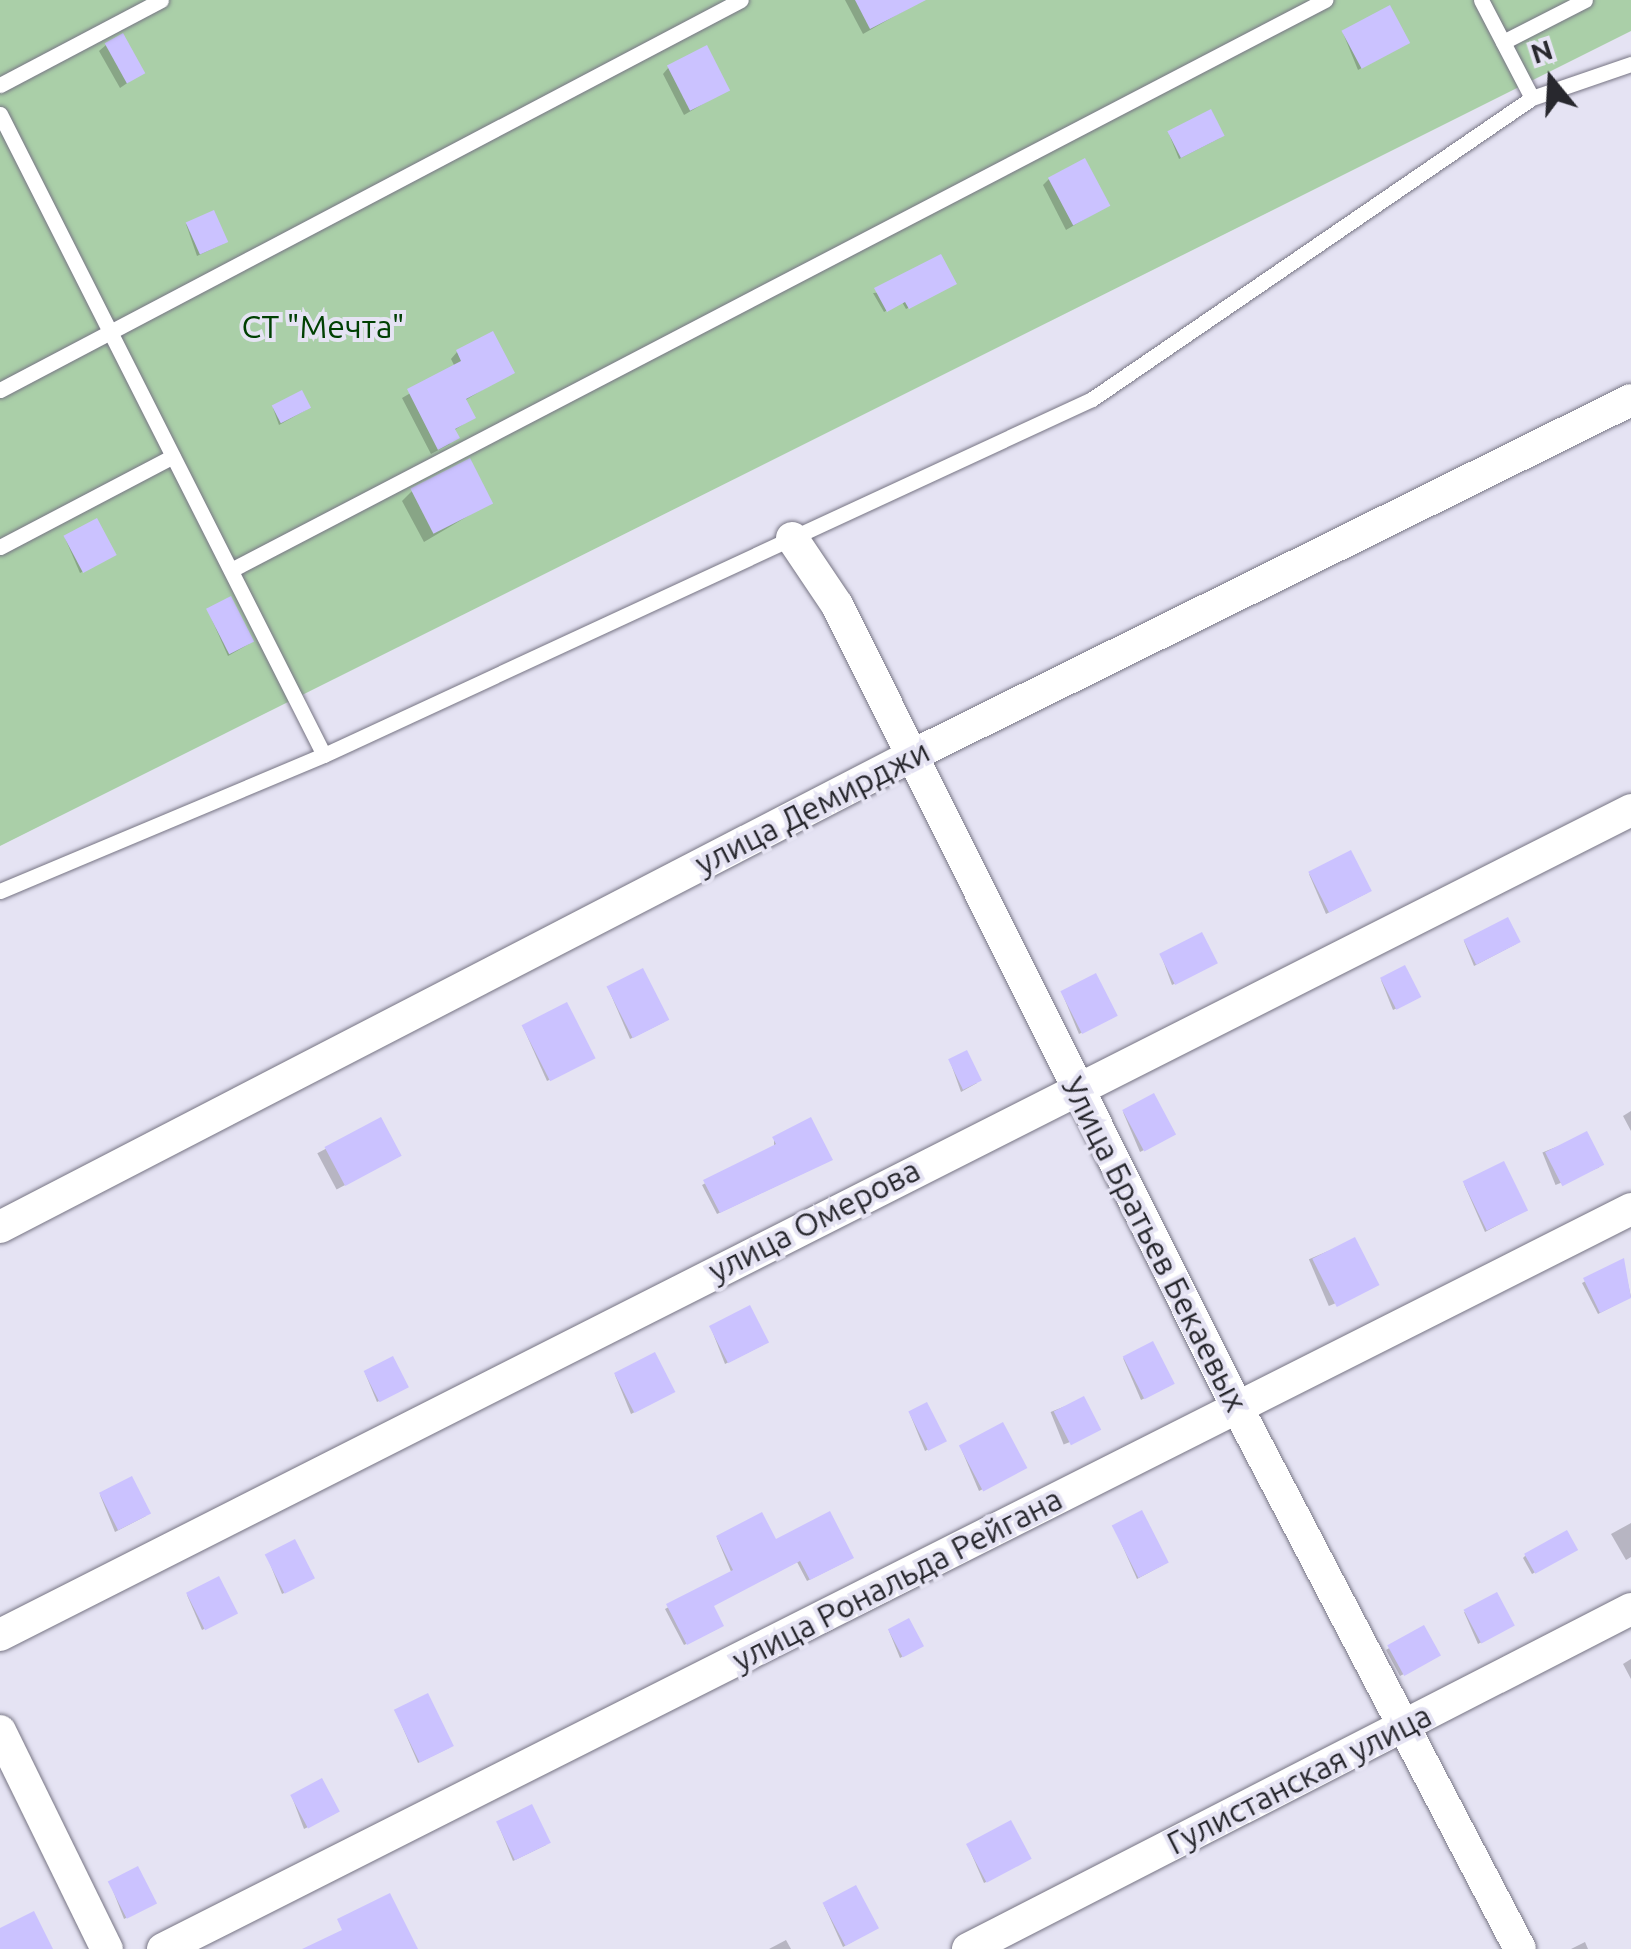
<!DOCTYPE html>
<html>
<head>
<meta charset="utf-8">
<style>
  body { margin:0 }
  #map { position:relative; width:1631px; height:1949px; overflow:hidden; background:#e5e3f3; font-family:Ubuntu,sans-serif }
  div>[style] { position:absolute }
  .green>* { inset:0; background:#aacfa8 }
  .shadow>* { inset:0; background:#0003; transform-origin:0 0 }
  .building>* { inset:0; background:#cbc2ff; transform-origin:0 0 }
  .roads { filter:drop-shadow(0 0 2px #777584) drop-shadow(0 0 2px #777584) }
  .service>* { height:15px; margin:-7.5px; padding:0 7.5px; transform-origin:7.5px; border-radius:7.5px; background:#fff }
  .minor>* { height:32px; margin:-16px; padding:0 16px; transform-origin:16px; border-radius:16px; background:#fff }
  span { translate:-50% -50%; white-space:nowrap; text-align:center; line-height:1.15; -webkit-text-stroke:8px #e5e3f3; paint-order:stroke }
  .park-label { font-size:32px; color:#004003 }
  .street-label { font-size:32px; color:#28282e }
  .north { position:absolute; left:1501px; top:30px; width:100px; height:100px; -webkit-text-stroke:8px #e5e3f3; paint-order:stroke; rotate:342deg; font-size:28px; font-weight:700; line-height:40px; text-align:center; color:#28282e }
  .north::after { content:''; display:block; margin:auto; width:35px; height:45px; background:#28282e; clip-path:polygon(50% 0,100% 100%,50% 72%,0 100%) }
</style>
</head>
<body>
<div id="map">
  <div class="green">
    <i style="clip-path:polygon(0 0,1631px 0,1631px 31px,0 846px)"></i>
  </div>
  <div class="shadow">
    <i style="clip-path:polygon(845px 0,923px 0,863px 34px)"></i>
    <i style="clip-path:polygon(1343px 33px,1405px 45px,1358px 70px)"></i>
    <i style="clip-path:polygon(106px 45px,142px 73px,120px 88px,99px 51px)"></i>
    <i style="clip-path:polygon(669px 67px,727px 90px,684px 115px,663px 74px)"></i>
    <i style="clip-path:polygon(1169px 134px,1220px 138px,1179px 159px)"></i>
    <i style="clip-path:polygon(1049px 179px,1107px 206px,1066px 230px,1043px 185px)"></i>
    <i style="clip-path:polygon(186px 224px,223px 244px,197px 256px)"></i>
    <i style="clip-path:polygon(951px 286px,906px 309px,902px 302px,884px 312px,873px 293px)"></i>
    <i style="clip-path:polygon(457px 352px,512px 372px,464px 401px,473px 418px,453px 431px,450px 444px,431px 454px,402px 398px,455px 367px,451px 359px)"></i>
    <i style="clip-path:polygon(273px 408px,306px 410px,279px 425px)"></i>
    <i style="clip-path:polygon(412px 491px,490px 503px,424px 542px,402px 501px)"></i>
    <i style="clip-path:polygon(65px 538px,111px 557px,80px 573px)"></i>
    <i style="clip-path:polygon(208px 611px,249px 644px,228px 656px)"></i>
    <i style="clip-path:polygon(1309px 874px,1367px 893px,1326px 914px)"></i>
    <i style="clip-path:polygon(1464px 941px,1516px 944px,1474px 966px)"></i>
    <i style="clip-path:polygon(1161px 955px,1212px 965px,1172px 985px)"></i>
    <i style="clip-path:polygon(1381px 980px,1416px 999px,1393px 1010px)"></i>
    <i style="clip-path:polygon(608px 988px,664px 1022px,630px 1039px)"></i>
    <i style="clip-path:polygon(1062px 993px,1112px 1018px,1079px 1034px)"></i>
    <i style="clip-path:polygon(523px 1027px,590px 1060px,547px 1081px)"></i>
    <i style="clip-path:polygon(950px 1061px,977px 1083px,961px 1092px)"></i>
    <i style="clip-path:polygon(1631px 1111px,1631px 1131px,1623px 1116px)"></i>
    <i style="clip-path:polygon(1123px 1112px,1170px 1137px,1140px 1152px)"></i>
    <i style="left:380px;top:1120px;width:41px;height:71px;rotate:62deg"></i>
    <i style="left:1586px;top:1135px;width:35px;height:47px;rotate:68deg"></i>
    <i style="clip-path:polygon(774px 1139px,827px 1162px,717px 1214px,702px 1185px,774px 1147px)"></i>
    <i style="clip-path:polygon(1464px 1184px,1523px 1212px,1485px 1232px)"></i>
    <i style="left:1354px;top:1240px;width:51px;height:49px;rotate:67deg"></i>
    <i style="clip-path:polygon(1623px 1261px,1631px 1297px,1598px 1314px,1582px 1283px)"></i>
    <i style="clip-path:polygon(711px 1328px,763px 1345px,725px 1364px)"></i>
    <i style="clip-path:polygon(1123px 1358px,1169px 1386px,1141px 1400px)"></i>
    <i style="clip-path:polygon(365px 1373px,403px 1389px,377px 1402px)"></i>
    <i style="clip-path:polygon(615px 1375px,670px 1394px,631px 1414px)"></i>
    <i style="left:1083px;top:1399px;width:35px;height:35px;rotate:68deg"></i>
    <i style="clip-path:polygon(910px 1414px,941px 1443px,925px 1451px)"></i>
    <i style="clip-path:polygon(960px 1446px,1021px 1470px,979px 1491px)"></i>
    <i style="clip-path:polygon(100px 1495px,146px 1516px,115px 1532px)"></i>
    <i style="clip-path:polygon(1631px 1523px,1631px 1557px,1626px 1560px,1611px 1534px)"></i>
    <i style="clip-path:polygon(1114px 1527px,1163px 1565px,1137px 1579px)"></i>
    <i style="clip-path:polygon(717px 1538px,775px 1542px,849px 1560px,807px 1581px,797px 1562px,711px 1606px,719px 1628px,684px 1645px,665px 1609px,732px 1574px)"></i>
    <i style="clip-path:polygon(1572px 1552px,1532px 1574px,1523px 1558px,1526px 1555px)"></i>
    <i style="clip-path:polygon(267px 1556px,310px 1580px,282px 1594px)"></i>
    <i style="clip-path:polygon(187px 1595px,232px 1615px,202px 1630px)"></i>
    <i style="clip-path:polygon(1464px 1612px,1510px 1627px,1478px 1644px)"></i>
    <i style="clip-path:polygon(1423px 1628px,1435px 1658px,1400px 1676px,1386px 1650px)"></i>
    <i style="clip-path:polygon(889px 1631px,919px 1648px,900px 1658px)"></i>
    <i style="clip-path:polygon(1631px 1659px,1631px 1679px,1623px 1664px)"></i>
    <i style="clip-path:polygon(396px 1712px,449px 1748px,418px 1763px)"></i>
    <i style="clip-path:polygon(292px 1797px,334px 1814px,304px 1829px)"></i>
    <i style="clip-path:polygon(498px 1824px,546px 1845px,513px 1861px)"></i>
    <i style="clip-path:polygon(968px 1846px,1026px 1861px,984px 1883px)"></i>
    <i style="clip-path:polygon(110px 1883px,151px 1905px,124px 1919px)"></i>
    <i style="clip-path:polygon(824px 1905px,873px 1930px,843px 1947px)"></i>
    <i style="clip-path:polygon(786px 1940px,791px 1949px,769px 1949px)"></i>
    <i style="clip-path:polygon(1585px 1942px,1588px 1949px,1571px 1949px)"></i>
  </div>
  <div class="building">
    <i style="clip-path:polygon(855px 0,926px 0,870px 29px)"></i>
    <i style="left:1390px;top:5px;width:43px;height:55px;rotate:62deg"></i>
    <i style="left:123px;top:33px;width:46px;height:21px;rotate:61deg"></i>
    <i style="left:707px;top:45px;width:51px;height:45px;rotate:63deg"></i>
    <i style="left:1211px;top:109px;width:30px;height:49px;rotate:63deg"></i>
    <i style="left:1085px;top:158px;width:54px;height:42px;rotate:62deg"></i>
    <i style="left:214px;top:210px;width:35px;height:31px;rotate:66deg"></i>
    <i style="clip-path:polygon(941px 254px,957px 284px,909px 309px,905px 302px,887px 312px,874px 288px)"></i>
    <i style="clip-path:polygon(493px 331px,515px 373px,466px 399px,476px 418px,455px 429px,460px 438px,438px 450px,407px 389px,461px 361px,456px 350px)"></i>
    <i style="left:302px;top:390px;width:20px;height:34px;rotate:63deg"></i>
    <i style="left:470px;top:458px;width:51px;height:67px;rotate:63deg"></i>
    <i style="left:97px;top:518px;width:42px;height:38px;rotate:62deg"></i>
    <i style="left:231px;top:596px;width:51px;height:28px;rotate:63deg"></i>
    <i style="left:1351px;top:850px;width:46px;height:48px;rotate:63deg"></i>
    <i style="left:1508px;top:917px;width:28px;height:50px;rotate:63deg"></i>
    <i style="left:1202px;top:932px;width:35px;height:48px;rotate:63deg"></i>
    <i style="left:1405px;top:965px;width:36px;height:28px;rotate:63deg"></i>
    <i style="left:643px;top:968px;width:58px;height:41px;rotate:63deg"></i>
    <i style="left:1096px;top:973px;width:48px;height:40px;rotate:63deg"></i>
    <i style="left:567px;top:1002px;width:63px;height:51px;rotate:63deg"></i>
    <i style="left:967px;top:1050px;width:34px;height:21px;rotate:64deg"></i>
    <i style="left:1154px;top:1093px;width:47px;height:36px;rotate:62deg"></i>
    <i style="left:381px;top:1117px;width:44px;height:64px;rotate:62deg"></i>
    <i style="clip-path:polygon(811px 1117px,833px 1160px,720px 1213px,703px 1180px,776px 1144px,772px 1137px)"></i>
    <i style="left:1587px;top:1131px;width:38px;height:47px;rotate:63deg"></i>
    <i style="left:1504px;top:1161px;width:55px;height:46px;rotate:64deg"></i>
    <i style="left:1355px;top:1237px;width:54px;height:48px;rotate:63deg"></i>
    <i style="clip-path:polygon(1624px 1258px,1631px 1298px,1600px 1313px,1583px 1278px)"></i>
    <i style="left:750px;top:1305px;width:42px;height:46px;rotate:63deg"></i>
    <i style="left:1153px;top:1341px;width:48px;height:34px;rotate:63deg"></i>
    <i style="left:655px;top:1352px;width:45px;height:46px;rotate:63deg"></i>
    <i style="left:393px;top:1356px;width:35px;height:33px;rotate:63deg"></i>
    <i style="left:1084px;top:1396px;width:38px;height:34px;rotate:63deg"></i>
    <i style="left:927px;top:1402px;width:44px;height:21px;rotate:63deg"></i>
    <i style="left:1003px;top:1422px;width:52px;height:50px;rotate:62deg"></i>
    <i style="left:132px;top:1476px;width:42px;height:37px;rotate:63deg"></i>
    <i style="left:1142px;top:1510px;width:59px;height:34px;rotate:63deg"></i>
    <i style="clip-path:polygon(830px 1511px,854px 1558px,810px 1580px,800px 1561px,714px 1606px,724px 1626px,687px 1645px,666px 1604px,733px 1570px,716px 1536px,762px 1512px,776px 1539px)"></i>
    <i style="left:1567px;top:1530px;width:23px;height:49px;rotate:61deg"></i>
    <i style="left:295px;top:1539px;width:44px;height:34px;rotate:63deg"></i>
    <i style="left:219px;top:1576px;width:42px;height:37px;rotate:63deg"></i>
    <i style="left:1497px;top:1592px;width:38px;height:38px;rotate:62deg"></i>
    <i style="left:909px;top:1618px;width:32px;height:24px;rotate:62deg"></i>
    <i style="left:1424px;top:1625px;width:35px;height:42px;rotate:61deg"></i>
    <i style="left:428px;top:1693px;width:59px;height:38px;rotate:64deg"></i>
    <i style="left:322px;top:1778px;width:38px;height:36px;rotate:62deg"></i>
    <i style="left:532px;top:1804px;width:43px;height:40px;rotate:64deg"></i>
    <i style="left:1011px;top:1820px;width:44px;height:51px;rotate:62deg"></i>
    <i style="left:138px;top:1866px;width:42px;height:34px;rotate:63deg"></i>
    <i style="left:856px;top:1885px;width:49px;height:38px;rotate:62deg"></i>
    <i style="clip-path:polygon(390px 1893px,418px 1949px,302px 1949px,342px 1930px,337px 1919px)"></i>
    <i style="clip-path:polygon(34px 1911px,53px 1949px,0 1949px,0 1928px)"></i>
  </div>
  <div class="roads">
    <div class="service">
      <i style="left:1481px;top:0;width:110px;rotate:62.5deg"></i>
      <i style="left:1503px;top:42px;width:92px;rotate:-27.1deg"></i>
      <i style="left:0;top:85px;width:182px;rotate:-27.8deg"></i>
      <i style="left:0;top:114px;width:718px;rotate:63.19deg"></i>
      <i style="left:0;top:390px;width:837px;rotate:-27.76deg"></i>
      <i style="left:0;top:547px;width:195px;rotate:-27.7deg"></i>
      <i style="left:231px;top:570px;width:1234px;rotate:-27.52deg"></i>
      <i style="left:0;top:891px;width:351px;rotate:-22.8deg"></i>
      <i style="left:324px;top:755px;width:846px;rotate:-24.87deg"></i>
      <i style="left:1092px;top:399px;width:533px;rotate:-34.38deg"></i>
      <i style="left:1532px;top:98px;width:105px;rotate:-19deg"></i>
    </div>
    <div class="minor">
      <i style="left:792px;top:538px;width:81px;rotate:56.1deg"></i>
      <i style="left:837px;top:605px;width:896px;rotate:63.49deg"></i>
      <i style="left:1237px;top:1407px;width:611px;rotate:62.43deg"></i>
      <i style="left:0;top:1227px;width:1023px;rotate:-27.34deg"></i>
      <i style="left:909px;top:757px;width:805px;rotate:-26.31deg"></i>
      <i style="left:0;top:1635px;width:1828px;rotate:-26.83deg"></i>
      <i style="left:0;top:1731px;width:243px;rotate:63.9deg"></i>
      <i style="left:163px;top:1949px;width:1644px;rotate:-26.75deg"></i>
      <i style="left:968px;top:1949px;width:745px;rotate:-27.15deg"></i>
    </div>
  </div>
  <div class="park-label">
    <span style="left:323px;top:326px">СТ "Мечта"</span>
  </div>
  <div class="street-label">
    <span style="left:812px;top:807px;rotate:-27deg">улица Демирджи</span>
    <span style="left:814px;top:1220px;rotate:-27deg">улица Омерова</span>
    <span style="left:1155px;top:1244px;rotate:63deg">Улица Братьев Бекаевых</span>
    <span style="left:897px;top:1579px;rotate:-27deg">улица Рональда Рейгана</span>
    <span style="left:1299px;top:1779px;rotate:-27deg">Гулистанская улица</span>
  </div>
  <div class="north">N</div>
</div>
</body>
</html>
